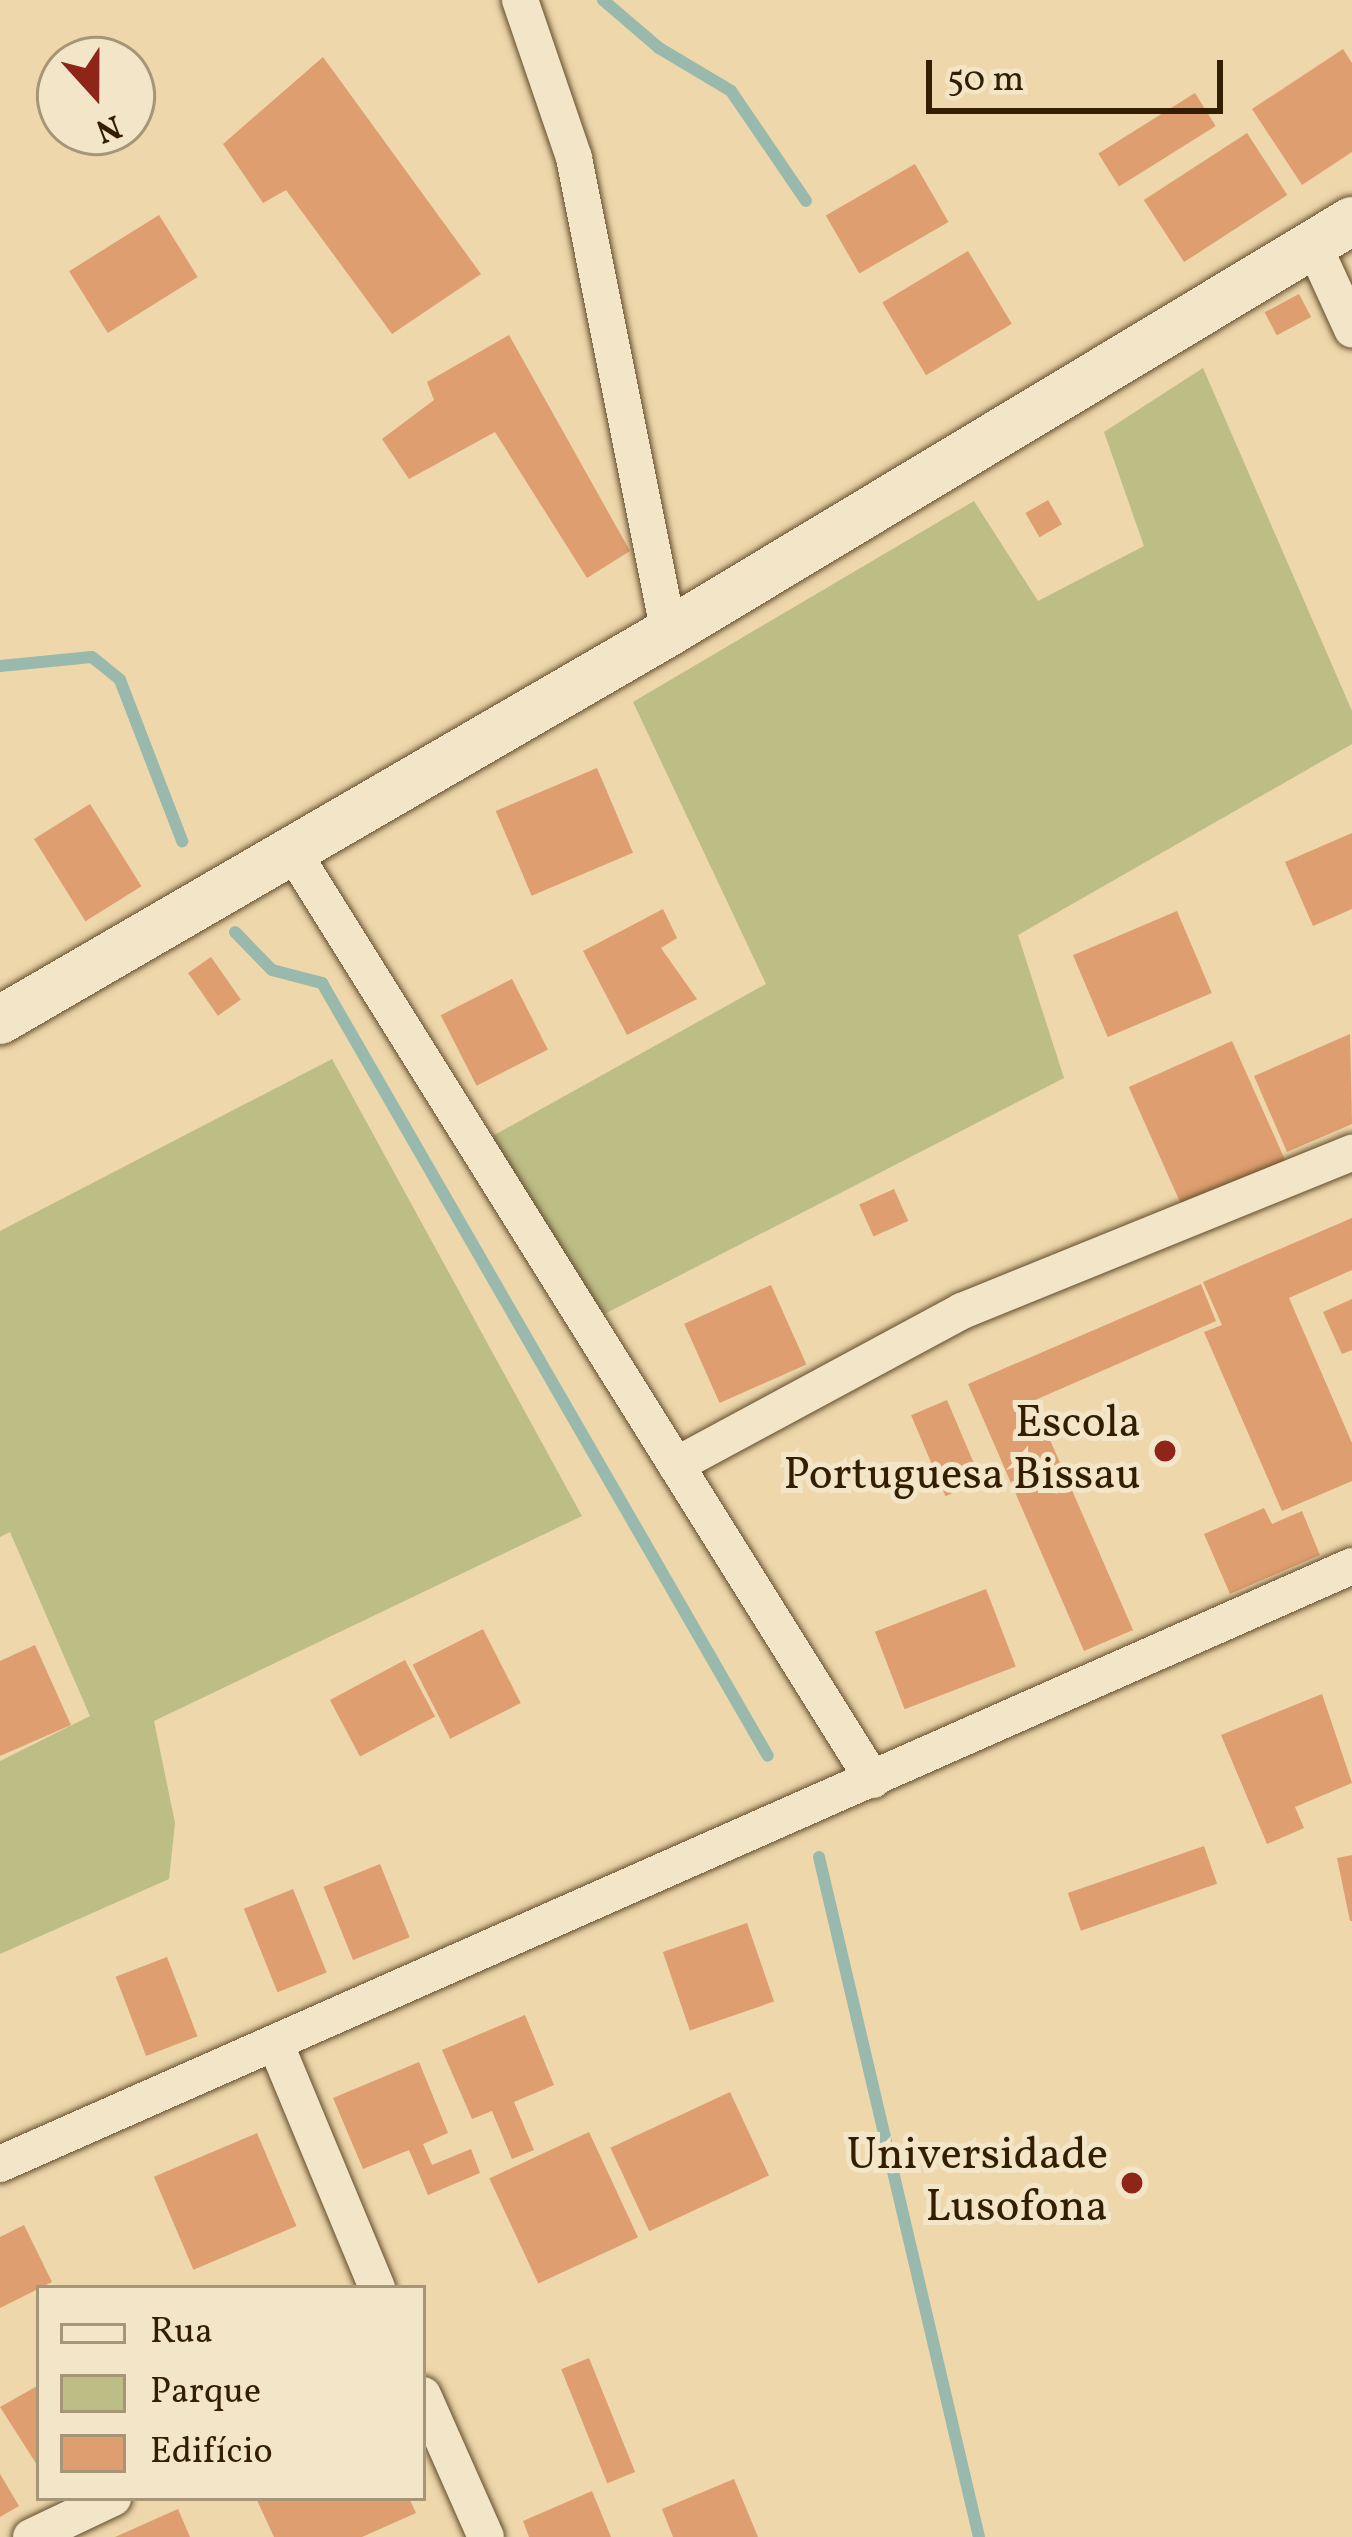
<!DOCTYPE html>
<html>
<head>
<meta charset="utf-8">
<style>
  body { margin:0 }
  #map { position:relative; width:1352px; height:2537px; overflow:hidden; background:#edd7ab; font-family:Vollkorn,serif }
  div>[style] { position:absolute }
  .green>* { inset:0; background:#bdbd86 }
  .stream>* { height:12px; margin:-6px; padding:0 6px; transform-origin:6px; border-radius:6px; background:#99b9ac }
  .building>* { inset:0; background:#df9e6f; transform-origin:0 0 }
  .roads { filter:drop-shadow(0 0 3px #624c2b) drop-shadow(0 0 3px #624c2b) }
  .minor>* { height:36px; margin:-18px; padding:0 18px; transform-origin:18px; border-radius:18px; background:#f3e5c8 }
  .secondary>* { height:48px; margin:-24px; padding:0 24px; transform-origin:24px; border-radius:24px; background:#f3e5c8 }
  .dots>* { width:33px; height:33px; translate:-50% -50%; box-sizing:border-box; border:6px solid #f3e5c8; border-radius:50% }
  span { translate:-50% -50%; white-space:nowrap; text-align:center; line-height:1.15; -webkit-text-stroke:10px #f3e5c8; paint-order:stroke }
  .poi-label { font-size:45px; color:#341e00 }
  .right { translate:-100% -50%; text-align:right }
  .legend { position:absolute; left:36px; top:2285px; width:390px; height:216px; box-sizing:border-box; background:#f3e5c8; border:3px solid #a79578; margin:0; padding:15px 21px; list-style:none; font-size:36px; color:#341e00 }
  .legend li { display:flex; align-items:center; gap:24px; height:60px }
  .legend b { width:60px; border:3px solid #a79578 }
  .north { position:absolute; left:36px; top:36px; width:120px; height:120px; box-sizing:border-box; background:#f3e5c8; border:3px solid #a79578; border-radius:50%; rotate:159deg; font-size:33px; font-weight:700; line-height:48px; text-align:center; color:#341e00 }
  .north::after { content:''; display:block; margin:auto; width:42px; height:54px; background:#8f2418; clip-path:polygon(50% 0,100% 100%,50% 72%,0 100%) }
  .scale { position:absolute; left:926px; top:60px; width:297px; height:54px; box-sizing:border-box; border:6px solid #341e00; border-top:0; padding-left:15px; font-size:36px; line-height:42px; white-space:nowrap; color:#341e00; -webkit-text-stroke:9px #f3e5c8; paint-order:stroke }
</style>
</head>
<body>
<div id="map">
  <div class="green">
    <i style="clip-path:polygon(1203px 368px,1352px 711px,1352px 744px,1018px 935px,1064px 1078px,591px 1321px,480px 1143px,766px 984px,633px 702px,974px 501px,1038px 601px,1144px 546px,1104px 432px)"></i>
    <i style="clip-path:polygon(332px 1059px,582px 1516px,154px 1721px,175px 1823px,169px 1879px,0 1954px,0 1761px,90px 1716px,10px 1532px,0 1537px,0 1231px)"></i>
  </div>
  <div class="stream">
    <i style="left:603px;top:0;width:74px;rotate:40.6deg"></i>
    <i style="left:659px;top:48px;width:84px;rotate:30.8deg"></i>
    <i style="left:731px;top:91px;width:133px;rotate:55.7deg"></i>
    <i style="left:0;top:666px;width:92px;rotate:-5.6deg"></i>
    <i style="left:92px;top:657px;width:36px;rotate:39deg"></i>
    <i style="left:120px;top:680px;width:173px;rotate:68.9deg"></i>
    <i style="left:235px;top:932px;width:53px;rotate:45.8deg"></i>
    <i style="left:272px;top:970px;width:52px;rotate:14.6deg"></i>
    <i style="left:322px;top:983px;width:892px;rotate:60.02deg"></i>
    <i style="left:819px;top:1857px;width:699px;rotate:76.76deg"></i>
  </div>
  <div class="building">
    <i style="clip-path:polygon(1343px 49px,1352px 63px,1352px 152px,1302px 185px,1252px 109px)"></i>
    <i style="clip-path:polygon(323px 57px,481px 274px,392px 334px,286px 190px,263px 203px,223px 144px)"></i>
    <i style="left:1195px;top:93px;width:39px;height:114px;rotate:58deg"></i>
    <i style="left:1247px;top:133px;width:74px;height:123px;rotate:57deg"></i>
    <i style="left:915px;top:164px;width:67px;height:103px;rotate:60deg"></i>
    <i style="left:159px;top:215px;width:73px;height:106px;rotate:58deg"></i>
    <i style="left:968px;top:251px;width:85px;height:100px;rotate:59deg"></i>
    <i style="left:1299px;top:294px;width:26px;height:39px;rotate:62deg"></i>
    <i style="clip-path:polygon(509px 335px,630px 551px,587px 578px,495px 432px,409px 479px,382px 439px,434px 400px,427px 382px)"></i>
    <i style="left:1048px;top:500px;width:28px;height:26px;rotate:60deg"></i>
    <i style="left:597px;top:768px;width:92px;height:110px;rotate:67deg"></i>
    <i style="left:90px;top:804px;width:97px;height:66px;rotate:58deg"></i>
    <i style="clip-path:polygon(1352px 833px,1352px 909px,1313px 926px,1285px 862px)"></i>
    <i style="clip-path:polygon(663px 909px,677px 938px,661px 948px,697px 999px,627px 1035px,583px 951px)"></i>
    <i style="left:1177px;top:911px;width:89px;height:113px;rotate:67deg"></i>
    <i style="left:211px;top:957px;width:52px;height:28px;rotate:55deg"></i>
    <i style="left:512px;top:979px;width:79px;height:80px;rotate:63deg"></i>
    <i style="clip-path:polygon(1350px 1034px,1352px 1124px,1287px 1152px,1254px 1076px)"></i>
    <i style="left:1232px;top:1041px;width:135px;height:113px;rotate:66deg"></i>
    <i style="left:894px;top:1189px;width:35px;height:38px;rotate:66deg"></i>
    <i style="clip-path:polygon(1352px 1218px,1352px 1270px,1289px 1298px,1352px 1443px,1352px 1481px,1282px 1511px,1204px 1332px,1222px 1325px,1203px 1282px)"></i>
    <i style="clip-path:polygon(1201px 1284px,1216px 1321px,1033px 1401px,1133px 1630px,1084px 1651px,968px 1384px)"></i>
    <i style="left:771px;top:1285px;width:87px;height:95px;rotate:66deg"></i>
    <i style="clip-path:polygon(1352px 1299px,1352px 1350px,1342px 1354px,1323px 1312px)"></i>
    <i style="left:947px;top:1400px;width:88px;height:39px;rotate:67deg"></i>
    <i style="clip-path:polygon(1264px 1508px,1272px 1524px,1302px 1511px,1320px 1555px,1230px 1594px,1204px 1534px)"></i>
    <i style="left:986px;top:1589px;width:83px;height:119px;rotate:69deg"></i>
    <i style="left:483px;top:1629px;width:83px;height:79px;rotate:63deg"></i>
    <i style="clip-path:polygon(35px 1645px,71px 1725px,0 1756px,0 1661px)"></i>
    <i style="left:405px;top:1660px;width:64px;height:85px;rotate:62deg"></i>
    <i style="clip-path:polygon(1322px 1694px,1352px 1783px,1295px 1807px,1304px 1828px,1267px 1844px,1221px 1735px)"></i>
    <i style="left:1204px;top:1846px;width:40px;height:144px;rotate:71deg"></i>
    <i style="clip-path:polygon(1352px 1855px,1352px 1921px,1350px 1921px,1337px 1858px)"></i>
    <i style="left:380px;top:1864px;width:79px;height:61px;rotate:68deg"></i>
    <i style="left:293px;top:1889px;width:90px;height:53px;rotate:68deg"></i>
    <i style="left:747px;top:1923px;width:83px;height:89px;rotate:71deg"></i>
    <i style="left:167px;top:1957px;width:85px;height:55px;rotate:69deg"></i>
    <i style="clip-path:polygon(525px 2015px,554px 2085px,514px 2102px,534px 2150px,512px 2159px,492px 2111px,472px 2119px,442px 2050px)"></i>
    <i style="clip-path:polygon(419px 2062px,448px 2133px,423px 2144px,432px 2165px,471px 2149px,480px 2173px,428px 2195px,409px 2150px,363px 2169px,333px 2098px)"></i>
    <i style="left:730px;top:2092px;width:92px;height:132px;rotate:65deg"></i>
    <i style="left:589px;top:2132px;width:116px;height:110px;rotate:65deg"></i>
    <i style="left:257px;top:2133px;width:101px;height:112px;rotate:67deg"></i>
    <i style="clip-path:polygon(24px 2225px,52px 2282px,0 2308px,0 2237px)"></i>
    <i style="left:589px;top:2358px;width:123px;height:30px;rotate:68deg"></i>
    <i style="clip-path:polygon(39px 2385px,39px 2468px,0 2407px)"></i>
    <i style="clip-path:polygon(0 2474px,19px 2506px,0 2517px)"></i>
    <i style="clip-path:polygon(734px 2479px,758px 2537px,673px 2537px,662px 2509px)"></i>
    <i style="clip-path:polygon(592px 2491px,611px 2537px,529px 2537px,523px 2521px)"></i>
    <i style="clip-path:polygon(256px 2498px,409px 2498px,416px 2513px,362px 2537px,274px 2537px)"></i>
    <i style="clip-path:polygon(178px 2509px,190px 2537px,115px 2537px)"></i>
  </div>
  <div class="roads">
    <div class="minor">
      <i style="left:520px;top:0;width:167px;rotate:71.1deg"></i>
      <i style="left:574px;top:158px;width:483px;rotate:78.7deg"></i>
      <i style="left:1313px;top:244px;width:94px;rotate:65.4deg"></i>
      <i style="left:291px;top:849px;width:1098px;rotate:57.99deg"></i>
      <i style="left:676px;top:1465px;width:325px;rotate:-28.3deg"></i>
      <i style="left:962px;top:1311px;width:421px;rotate:-22.1deg"></i>
      <i style="left:276px;top:2045px;width:263px;rotate:67.4deg"></i>
      <i style="left:0;top:2164px;width:1478px;rotate:-23.86deg"></i>
      <i style="left:423px;top:2395px;width:155px;rotate:66.1deg"></i>
      <i style="left:31px;top:2537px;width:91px;rotate:-25.4deg"></i>
    </div>
    <div class="secondary">
      <i style="left:0;top:1020px;width:773px;rotate:-30.11deg"></i>
      <i style="left:669px;top:632px;width:797px;rotate:-31.04deg"></i>
    </div>
  </div>
  <div class="dots">
    <i style="left:1165px;top:1451px;background:#8f2418"></i>
    <i style="left:1132px;top:2183px;background:#8f2418"></i>
  </div>
  <div class="poi-label">
    <span class="right" style="left:1141px;top:1451px">Escola<br>Portuguesa Bissau</span>
    <span class="right" style="left:1108px;top:2183px">Universidade<br>Lusofona</span>
  </div>
  <ul class="legend">
  <li><b style="height:15px;background:#f3e5c8"></b>Rua</li>
  <li><b style="height:33px;background:#bdbd86"></b>Parque</li>
  <li><b style="height:33px;background:#df9e6f"></b>Edifício</li>
  </ul>
  <div class="north">N</div>
  <div class="scale">50 m</div>
</div>
</body>
</html>
